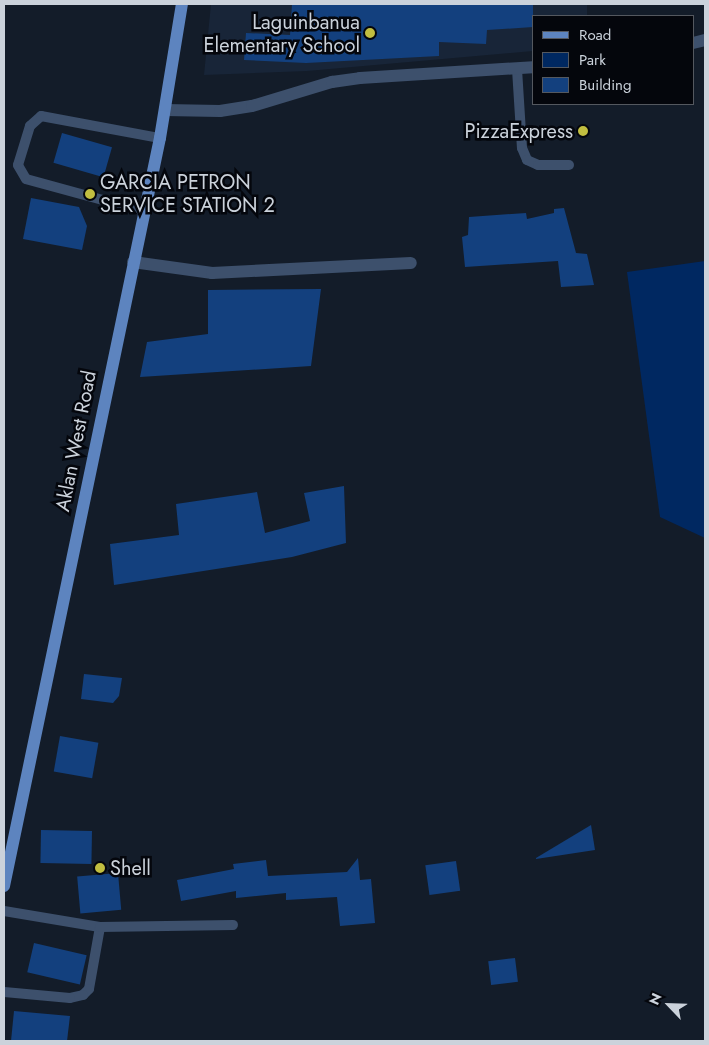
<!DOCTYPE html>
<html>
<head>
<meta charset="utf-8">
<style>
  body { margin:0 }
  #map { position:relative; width:709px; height:1045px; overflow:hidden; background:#131c29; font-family:Jost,sans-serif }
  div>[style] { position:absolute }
  .built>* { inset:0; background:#182538 }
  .green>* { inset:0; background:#002861 }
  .building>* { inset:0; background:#13407e; transform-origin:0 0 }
  .service>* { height:10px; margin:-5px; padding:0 5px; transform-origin:5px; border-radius:5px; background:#3d506c }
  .minor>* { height:12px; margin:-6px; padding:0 6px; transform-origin:6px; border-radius:6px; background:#3d506c }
  .primary>* { height:12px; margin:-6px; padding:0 6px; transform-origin:6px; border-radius:6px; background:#5d84bf }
  .dots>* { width:14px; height:14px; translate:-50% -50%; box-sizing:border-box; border:2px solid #04060c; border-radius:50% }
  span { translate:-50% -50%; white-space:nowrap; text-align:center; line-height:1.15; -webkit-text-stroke:5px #04060c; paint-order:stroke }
  .poi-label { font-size:20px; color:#cbd2db }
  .right { translate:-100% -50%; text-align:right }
  .left { translate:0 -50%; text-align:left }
  .street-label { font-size:20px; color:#cbd2db }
  .frame { position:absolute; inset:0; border:5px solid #cbd2db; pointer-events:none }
  .legend { position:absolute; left:532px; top:15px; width:162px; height:90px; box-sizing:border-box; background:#04060c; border:1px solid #54585f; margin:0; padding:6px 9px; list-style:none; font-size:15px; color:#cbd2db }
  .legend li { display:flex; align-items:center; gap:10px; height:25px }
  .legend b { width:25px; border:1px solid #54585f }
  .north { position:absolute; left:644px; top:980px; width:50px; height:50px; -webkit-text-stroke:4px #04060c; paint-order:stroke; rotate:294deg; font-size:14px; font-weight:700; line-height:20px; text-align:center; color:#cbd2db }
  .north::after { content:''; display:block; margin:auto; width:18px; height:22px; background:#cbd2db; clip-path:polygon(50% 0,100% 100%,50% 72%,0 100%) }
</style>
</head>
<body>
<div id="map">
  <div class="built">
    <i style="clip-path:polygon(211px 4px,587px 4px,587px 16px,533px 16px,533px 51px,307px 71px,204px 75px)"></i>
  </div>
  <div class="green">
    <i style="clip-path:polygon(705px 261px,705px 538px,660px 517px,627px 272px)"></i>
  </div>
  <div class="building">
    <i style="clip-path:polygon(292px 4px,533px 4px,533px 27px,487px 30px,486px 44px,439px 42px,439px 56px,306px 63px,244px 60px,246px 33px,290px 35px)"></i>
    <i style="left:62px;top:133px;width:52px;height:31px;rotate:16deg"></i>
    <i style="clip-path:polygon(31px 198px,79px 207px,87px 226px,82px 250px,23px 239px)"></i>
    <i style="clip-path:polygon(564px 208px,576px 253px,587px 254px,594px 285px,561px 287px,558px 261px,465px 267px,462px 237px,468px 235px,469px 217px,526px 213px,527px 219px,554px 213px,554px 209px)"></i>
    <i style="clip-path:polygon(321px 289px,311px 366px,140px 377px,147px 342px,208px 334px,208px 290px)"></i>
    <i style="clip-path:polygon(344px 486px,346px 543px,292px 557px,114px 585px,110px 544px,179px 535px,176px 504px,257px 492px,265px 533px,310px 521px,304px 493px)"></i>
    <i style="clip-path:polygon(84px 674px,122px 678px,119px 696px,113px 703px,81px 699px)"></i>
    <i style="left:60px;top:736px;width:39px;height:36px;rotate:10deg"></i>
    <i style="clip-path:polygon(591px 825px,595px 850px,536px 859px,536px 858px)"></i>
    <i style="left:41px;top:830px;width:51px;height:33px;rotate:1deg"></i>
    <i style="clip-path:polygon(358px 858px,360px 880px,371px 879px,375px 923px,340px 926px,337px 897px,286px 900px,286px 893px,236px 898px,236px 891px,181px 901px,177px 880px,234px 869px,233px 864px,266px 860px,268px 876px,347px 872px)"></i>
    <i style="left:456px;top:861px;width:30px;height:31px;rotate:82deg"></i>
    <i style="left:118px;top:873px;width:37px;height:41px;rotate:85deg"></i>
    <i style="left:34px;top:943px;width:54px;height:30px;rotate:13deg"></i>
    <i style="left:515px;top:958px;width:24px;height:27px;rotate:83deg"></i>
    <i style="clip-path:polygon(14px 1011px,70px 1016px,67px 1041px,11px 1041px)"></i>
  </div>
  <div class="service">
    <i style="left:517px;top:69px;width:79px;rotate:86.4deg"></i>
    <i style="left:522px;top:148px;width:13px;rotate:67deg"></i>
    <i style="left:527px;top:160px;width:12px;rotate:24deg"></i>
    <i style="left:538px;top:165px;width:31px"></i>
    <i style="left:143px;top:211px;width:121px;rotate:-164.7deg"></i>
    <i style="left:26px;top:179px;width:16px;rotate:-120deg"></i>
    <i style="left:18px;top:165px;width:41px;rotate:-72.9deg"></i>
    <i style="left:30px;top:126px;width:15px;rotate:-42deg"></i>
    <i style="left:41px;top:116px;width:121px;rotate:10.5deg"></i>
    <i style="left:4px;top:911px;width:97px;rotate:9.5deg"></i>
    <i style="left:100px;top:927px;width:63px;rotate:100.1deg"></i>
    <i style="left:89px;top:989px;width:8px;rotate:135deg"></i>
    <i style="left:83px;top:995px;width:13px;rotate:167deg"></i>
    <i style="left:70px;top:998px;width:66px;rotate:-174.8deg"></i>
    <i style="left:100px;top:927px;width:133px;rotate:-0.9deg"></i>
  </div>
  <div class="minor">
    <i style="left:693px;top:43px;width:12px;rotate:-14deg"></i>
    <i style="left:165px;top:110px;width:55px;rotate:1deg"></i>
    <i style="left:220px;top:111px;width:32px;rotate:-9deg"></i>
    <i style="left:252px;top:106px;width:84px;rotate:-16.7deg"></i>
    <i style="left:332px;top:82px;width:28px;rotate:-8deg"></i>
    <i style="left:360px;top:78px;width:173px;rotate:-3.6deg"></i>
    <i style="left:133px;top:262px;width:80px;rotate:7.9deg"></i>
    <i style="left:212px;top:273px;width:199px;rotate:-2.9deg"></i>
  </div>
  <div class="primary">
    <i style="left:4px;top:886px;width:764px;rotate:-78.22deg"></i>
    <i style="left:160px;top:138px;width:136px;rotate:-80.7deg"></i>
  </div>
  <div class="dots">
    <i style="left:370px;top:33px;background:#c1be40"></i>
    <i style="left:583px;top:131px;background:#c1be40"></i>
    <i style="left:90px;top:194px;background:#c1be40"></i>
    <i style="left:100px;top:868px;background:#c1be40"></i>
  </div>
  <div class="poi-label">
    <span class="right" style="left:360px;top:34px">Laguinbanua<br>Elementary School</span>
    <span class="right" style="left:573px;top:131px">PizzaExpress</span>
    <span class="left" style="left:100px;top:194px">GARCIA PETRON<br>SERVICE STATION 2</span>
    <span class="left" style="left:110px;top:868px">Shell</span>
  </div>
  <div class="street-label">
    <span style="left:76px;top:441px;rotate:-79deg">Aklan West Road</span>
  </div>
  <div class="frame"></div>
  <ul class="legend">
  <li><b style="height:6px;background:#5d84bf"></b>Road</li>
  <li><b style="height:14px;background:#002861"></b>Park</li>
  <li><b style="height:14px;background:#13407e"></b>Building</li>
  </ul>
  <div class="north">N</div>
</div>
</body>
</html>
